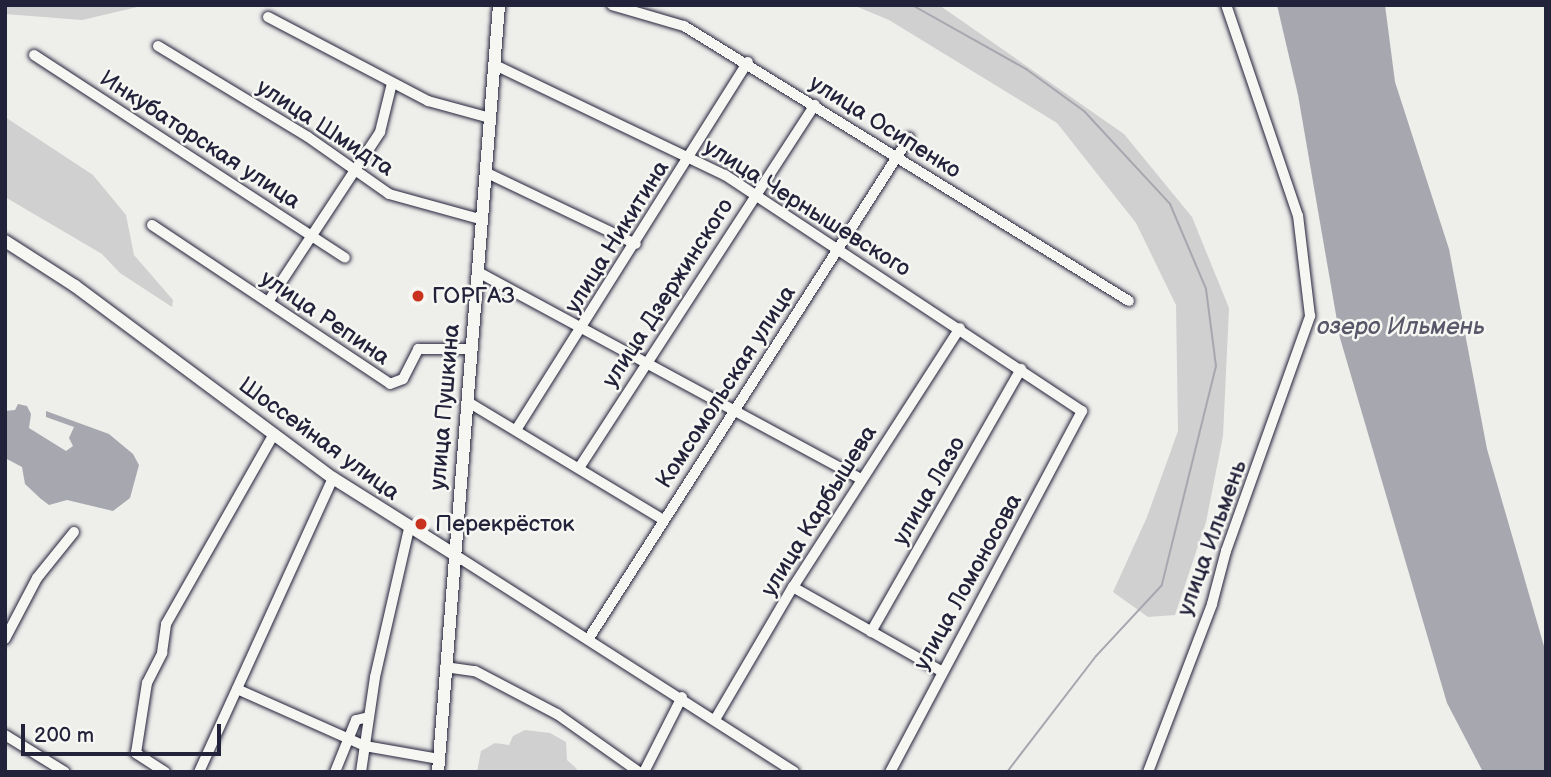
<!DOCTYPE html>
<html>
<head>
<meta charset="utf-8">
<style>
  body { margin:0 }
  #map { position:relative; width:1551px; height:777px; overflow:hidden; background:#eeeeeb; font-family:"Balsamiq Sans",sans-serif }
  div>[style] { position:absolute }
  .green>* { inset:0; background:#d0d0d1 }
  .water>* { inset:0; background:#a7a7af }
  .stream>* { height:2px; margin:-1px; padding:0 1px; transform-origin:1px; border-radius:1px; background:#a7a7af }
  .roads { filter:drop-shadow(0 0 2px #22223b) drop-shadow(0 0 2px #22223b) }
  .minor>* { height:10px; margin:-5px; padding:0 5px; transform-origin:5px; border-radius:5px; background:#f6f6f2 }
  .major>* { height:12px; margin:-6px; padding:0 6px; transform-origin:6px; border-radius:6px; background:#f6f6f2 }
  .dots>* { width:19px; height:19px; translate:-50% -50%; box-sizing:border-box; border:4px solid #f6f6f2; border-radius:50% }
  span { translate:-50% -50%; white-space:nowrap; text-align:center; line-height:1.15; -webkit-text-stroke:5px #f6f6f2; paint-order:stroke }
  .street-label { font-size:23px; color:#22223b }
  .poi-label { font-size:23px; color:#22223b }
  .left { translate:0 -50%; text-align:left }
  .water-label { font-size:24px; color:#575769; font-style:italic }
  .frame { position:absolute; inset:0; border:7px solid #22223b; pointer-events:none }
  .scale { position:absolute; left:21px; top:724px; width:200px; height:32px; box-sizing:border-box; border:4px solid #22223b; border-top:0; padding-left:9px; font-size:21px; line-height:24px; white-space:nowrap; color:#22223b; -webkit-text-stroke:5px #f6f6f2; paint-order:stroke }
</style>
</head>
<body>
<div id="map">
  <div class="green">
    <i style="clip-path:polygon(5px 5px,146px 5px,82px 20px,5px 14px)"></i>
    <i style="clip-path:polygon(853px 5px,939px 5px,1124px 134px,1192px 217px,1229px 308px,1223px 436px,1206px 522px,1175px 615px,1148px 617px,1113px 592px,1147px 517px,1178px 431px,1176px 305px,1136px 223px,1057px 123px,889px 20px)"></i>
    <i style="clip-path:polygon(5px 117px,93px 175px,126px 215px,134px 255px,173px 300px,172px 307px,120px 273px,102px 254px,5px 197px)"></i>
    <i style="clip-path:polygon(525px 730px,550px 733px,566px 742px,567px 760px,577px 769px,574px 772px,477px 772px,481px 751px,495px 743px,509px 745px,513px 736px)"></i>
  </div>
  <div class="water">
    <i style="clip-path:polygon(1277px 5px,1385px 5px,1395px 82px,1449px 249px,1487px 449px,1546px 653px,1546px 772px,1483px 772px,1447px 703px,1340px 338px,1298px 95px)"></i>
    <i style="clip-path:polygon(18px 404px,27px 406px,31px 414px,29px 428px,66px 451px,73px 446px,69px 438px,74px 427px,46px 417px,46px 411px,109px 434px,133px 454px,139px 465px,130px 498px,113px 511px,67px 500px,49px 505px,41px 499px,25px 484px,22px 467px,5px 458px,5px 411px,15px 410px)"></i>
  </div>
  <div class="stream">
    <i style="left:912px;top:5px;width:131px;rotate:29.3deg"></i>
    <i style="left:1026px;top:69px;width:72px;rotate:35.9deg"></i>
    <i style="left:1084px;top:111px;width:127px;rotate:47.2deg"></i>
    <i style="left:1170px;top:204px;width:92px;rotate:67deg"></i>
    <i style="left:1206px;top:289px;width:78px;rotate:82.6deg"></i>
    <i style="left:1216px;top:366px;width:226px;rotate:103.9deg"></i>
    <i style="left:1162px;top:585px;width:97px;rotate:132.9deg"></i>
    <i style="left:1096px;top:656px;width:146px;rotate:127.5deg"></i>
  </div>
  <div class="roads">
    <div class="minor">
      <i style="left:612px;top:5px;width:75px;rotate:16.3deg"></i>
      <i style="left:684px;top:26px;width:523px;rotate:31.72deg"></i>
      <i style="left:268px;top:17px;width:181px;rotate:27.7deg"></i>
      <i style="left:428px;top:101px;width:64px;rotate:15.3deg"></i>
      <i style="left:158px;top:46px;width:175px;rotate:31.2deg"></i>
      <i style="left:308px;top:137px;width:99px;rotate:35.1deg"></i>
      <i style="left:389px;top:194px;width:94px;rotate:15.4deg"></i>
      <i style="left:34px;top:55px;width:371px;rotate:33.1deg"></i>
      <i style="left:495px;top:65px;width:255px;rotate:25.6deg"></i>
      <i style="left:725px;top:175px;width:428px;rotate:33.5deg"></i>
      <i style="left:1082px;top:411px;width:409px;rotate:118deg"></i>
      <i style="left:485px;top:172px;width:167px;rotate:25.5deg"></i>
      <i style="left:152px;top:225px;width:286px;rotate:33.7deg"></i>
      <i style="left:390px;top:384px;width:14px;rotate:-21deg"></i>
      <i style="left:403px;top:379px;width:34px;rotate:-63deg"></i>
      <i style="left:418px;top:349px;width:54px"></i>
      <i style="left:478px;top:272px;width:435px;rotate:28.4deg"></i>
      <i style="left:268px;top:302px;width:204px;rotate:-56.6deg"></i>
      <i style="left:380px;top:132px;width:50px;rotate:-76.2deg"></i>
      <i style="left:468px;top:402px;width:227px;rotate:31.1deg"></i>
      <i style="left:516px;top:430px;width:435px;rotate:-57.8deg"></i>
      <i style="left:579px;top:468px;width:433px;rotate:-57deg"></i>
      <i style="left:452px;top:553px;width:406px;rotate:32.6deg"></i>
      <i style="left:793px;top:587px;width:170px;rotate:29.6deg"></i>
      <i style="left:871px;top:632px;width:303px;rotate:-60.3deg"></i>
      <i style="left:589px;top:638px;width:594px;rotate:-57.38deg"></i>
      <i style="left:5px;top:639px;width:69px;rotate:-62.3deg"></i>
      <i style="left:37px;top:578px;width:59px;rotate:-51.2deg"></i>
      <i style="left:445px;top:667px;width:30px;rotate:8deg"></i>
      <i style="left:475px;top:671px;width:93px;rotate:27.7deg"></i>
      <i style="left:557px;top:714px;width:100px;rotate:35.3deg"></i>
      <i style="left:237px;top:689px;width:140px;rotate:24deg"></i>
      <i style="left:365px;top:746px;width:75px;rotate:10deg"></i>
      <i style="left:716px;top:718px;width:152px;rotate:-59.6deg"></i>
      <i style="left:793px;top:587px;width:308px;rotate:-57.2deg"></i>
      <i style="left:5px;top:735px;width:70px;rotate:31.7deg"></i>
      <i style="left:165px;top:772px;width:35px;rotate:-147deg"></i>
      <i style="left:136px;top:753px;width:71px;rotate:-81.1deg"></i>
      <i style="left:147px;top:683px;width:34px;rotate:-63deg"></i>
      <i style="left:162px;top:653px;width:29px;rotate:-82deg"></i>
      <i style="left:166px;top:624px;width:219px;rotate:-60.4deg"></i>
      <i style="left:199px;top:772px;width:323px;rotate:-65.5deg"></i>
      <i style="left:335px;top:772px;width:56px;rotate:-68deg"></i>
      <i style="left:356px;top:720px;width:13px;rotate:-13deg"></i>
      <i style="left:361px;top:772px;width:96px;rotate:-81.6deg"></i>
      <i style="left:375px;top:677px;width:152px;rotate:-77.1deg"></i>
      <i style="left:644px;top:772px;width:84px;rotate:-63.1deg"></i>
      <i style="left:1148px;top:772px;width:180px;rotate:-69.1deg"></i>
      <i style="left:1212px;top:604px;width:55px;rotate:-75.2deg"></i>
      <i style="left:1226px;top:551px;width:250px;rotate:-70.3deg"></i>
      <i style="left:1310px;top:316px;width:101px;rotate:-96.8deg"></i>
      <i style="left:1298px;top:216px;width:223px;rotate:-108.8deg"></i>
    </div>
    <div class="major">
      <i style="left:5px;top:241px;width:83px;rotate:32.7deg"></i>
      <i style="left:75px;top:286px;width:322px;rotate:36.7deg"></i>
      <i style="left:333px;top:478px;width:141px;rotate:32.2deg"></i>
      <i style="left:438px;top:772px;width:769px;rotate:-85.45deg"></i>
    </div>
  </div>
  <div class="dots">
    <i style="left:418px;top:296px;background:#c8321e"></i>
    <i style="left:421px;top:524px;background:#c8321e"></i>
  </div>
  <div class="street-label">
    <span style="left:885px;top:127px;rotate:32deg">улица Осипенко</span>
    <span style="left:325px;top:128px;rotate:33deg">улица Шмидта</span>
    <span style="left:200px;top:140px;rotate:33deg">Инкубаторская улица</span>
    <span style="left:807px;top:208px;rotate:32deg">улица Чернышевского</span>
    <span style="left:617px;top:237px;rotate:-58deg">улица Никитина</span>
    <span style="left:668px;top:293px;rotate:-57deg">улица Дзержинского</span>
    <span style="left:325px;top:318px;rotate:34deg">улица Репина</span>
    <span style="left:726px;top:387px;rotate:-57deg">Комсомольская улица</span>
    <span style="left:445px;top:407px;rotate:-85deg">улица Пушкина</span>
    <span style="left:319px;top:439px;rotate:36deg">Шоссейная улица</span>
    <span style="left:929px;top:491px;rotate:-60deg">улица Лазо</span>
    <span style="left:819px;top:511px;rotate:-58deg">улица Карбышева</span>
    <span style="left:1212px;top:538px;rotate:-70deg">улица Ильмень</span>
    <span style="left:968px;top:582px;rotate:-61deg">улица Ломоносова</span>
  </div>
  <div class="poi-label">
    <span class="left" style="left:432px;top:296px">ГОРГАЗ</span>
    <span class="left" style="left:435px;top:524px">Перекрёсток</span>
  </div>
  <div class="water-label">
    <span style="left:1401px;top:327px">озеро Ильмень</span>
  </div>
  <div class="frame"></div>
  <div class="scale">200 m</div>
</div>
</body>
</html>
